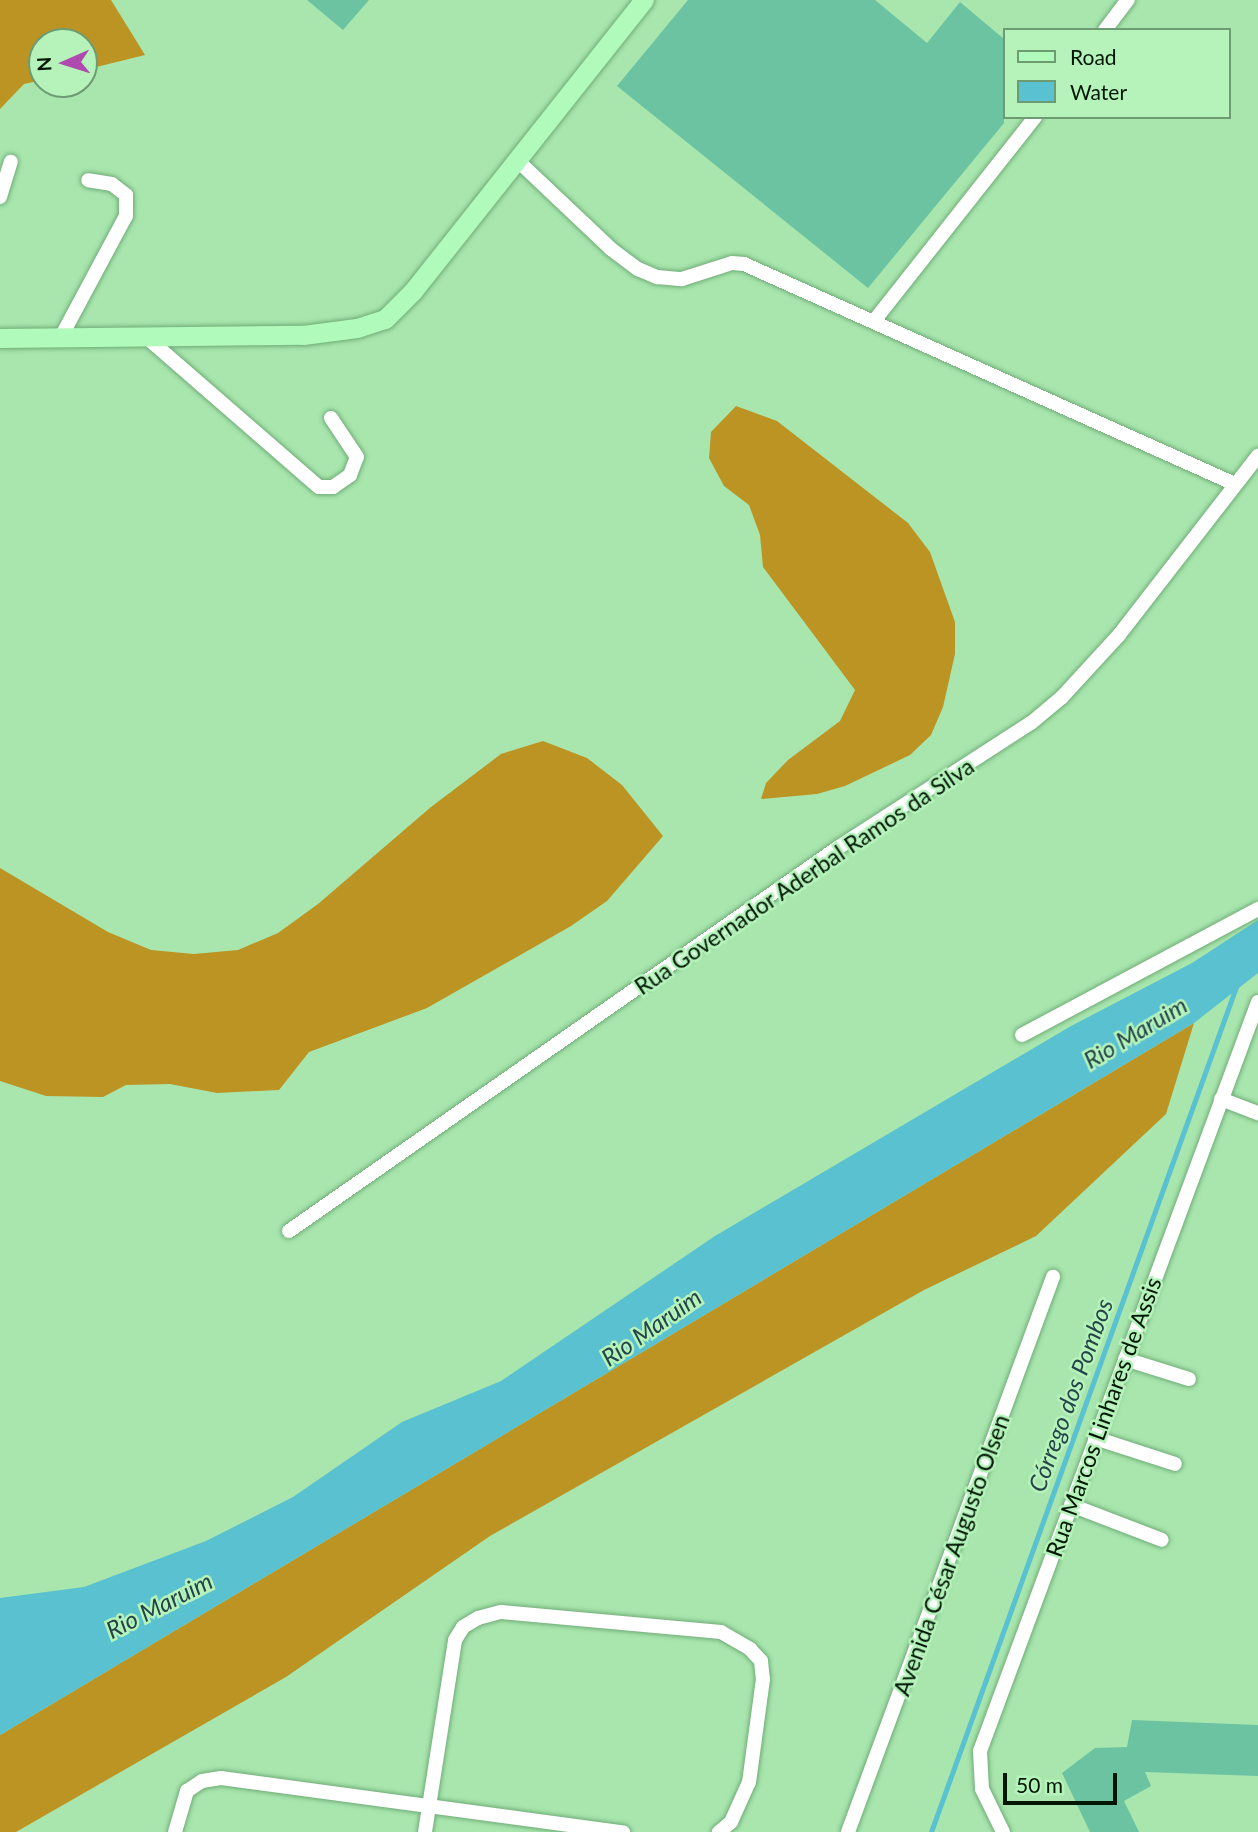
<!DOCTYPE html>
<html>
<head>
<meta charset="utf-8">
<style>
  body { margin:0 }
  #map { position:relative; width:1258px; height:1832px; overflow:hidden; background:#a8e6ae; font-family:Lato,sans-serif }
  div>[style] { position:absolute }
  .forest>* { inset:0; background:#bc9423 }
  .water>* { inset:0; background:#59c1d0 }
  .stream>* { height:4.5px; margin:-2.25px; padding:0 2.25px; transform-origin:2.25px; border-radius:2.25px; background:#59c1d0 }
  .building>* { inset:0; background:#6bc3a2 }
  .roads { filter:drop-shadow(0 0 2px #70ac77) drop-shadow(0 0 2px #70ac77) }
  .minor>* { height:14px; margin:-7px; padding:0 7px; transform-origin:7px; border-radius:7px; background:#fff }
  .major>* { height:19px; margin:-9.5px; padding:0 9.5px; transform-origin:9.5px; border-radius:9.5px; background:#b0fabc }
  span { translate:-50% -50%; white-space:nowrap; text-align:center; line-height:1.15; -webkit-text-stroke:5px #b5f3bb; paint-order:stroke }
  .street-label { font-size:23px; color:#011704 }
  .water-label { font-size:24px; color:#244448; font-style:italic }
  .legend { position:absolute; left:1003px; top:28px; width:228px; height:91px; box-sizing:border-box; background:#b5f3bb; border:2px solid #6d9b72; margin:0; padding:9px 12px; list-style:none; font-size:21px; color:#011704 }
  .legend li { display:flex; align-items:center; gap:14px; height:35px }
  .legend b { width:35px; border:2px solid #6d9b72 }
  .north { position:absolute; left:28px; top:28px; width:70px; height:70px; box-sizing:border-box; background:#b5f3bb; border:2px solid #6d9b72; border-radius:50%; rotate:267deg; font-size:19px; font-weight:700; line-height:28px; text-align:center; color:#011704 }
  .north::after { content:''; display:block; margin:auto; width:24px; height:32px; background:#af4aaf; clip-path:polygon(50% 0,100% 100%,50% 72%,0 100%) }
  .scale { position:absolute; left:1003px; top:1773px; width:114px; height:32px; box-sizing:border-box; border:4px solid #011704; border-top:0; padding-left:9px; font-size:21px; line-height:24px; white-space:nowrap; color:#011704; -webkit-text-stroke:5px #b5f3bb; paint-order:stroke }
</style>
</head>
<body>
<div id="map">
  <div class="forest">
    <i style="clip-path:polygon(0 0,111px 0,145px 55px,84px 70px,84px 42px,42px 42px,42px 80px,24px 84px,0 109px)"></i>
    <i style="clip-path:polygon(736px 406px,777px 421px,908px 523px,930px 552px,955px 622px,955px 654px,943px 707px,931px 735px,910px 755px,845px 786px,817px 794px,761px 799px,766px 783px,788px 760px,840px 721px,855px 690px,763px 567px,760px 535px,749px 505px,724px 486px,709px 458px,711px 432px)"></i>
    <i style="clip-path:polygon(543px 741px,587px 758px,622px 785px,663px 836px,607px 901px,571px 926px,427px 1008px,309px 1052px,279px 1090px,217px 1093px,170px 1084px,126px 1085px,103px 1097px,46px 1096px,0 1081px,0 868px,108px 932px,151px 950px,194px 954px,238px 950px,278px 933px,318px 904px,431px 807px,501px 754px)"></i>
    <i style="clip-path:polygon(1194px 1023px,1166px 1114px,1036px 1236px,924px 1290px,490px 1536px,286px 1677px,16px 1832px,0 1832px,0 1735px)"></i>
  </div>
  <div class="water">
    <i style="clip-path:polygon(1258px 920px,1258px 973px,1194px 1023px,0 1735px,0 1598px,84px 1587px,206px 1541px,293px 1497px,402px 1422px,501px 1381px,715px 1236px,1071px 1026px,1192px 963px)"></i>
  </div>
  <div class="stream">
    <i style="left:931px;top:1832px;width:898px;rotate:-70.15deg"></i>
  </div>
  <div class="building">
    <i style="clip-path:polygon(307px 0,369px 0,343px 30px)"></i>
    <i style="clip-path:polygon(688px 0,875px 0,927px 43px,960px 2px,1004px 39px,1004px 123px,868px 288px,617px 86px)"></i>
    <i style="clip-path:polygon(1132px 1720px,1258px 1725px,1258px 1776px,1145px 1772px,1151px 1786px,1124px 1801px,1139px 1832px,1090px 1832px,1062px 1773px,1095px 1748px,1127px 1747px)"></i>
  </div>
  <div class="roads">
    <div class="minor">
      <i style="left:1105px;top:30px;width:38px;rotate:-53deg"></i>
      <i style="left:517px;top:160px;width:129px;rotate:43.4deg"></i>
      <i style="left:611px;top:249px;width:34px;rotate:37deg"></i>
      <i style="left:638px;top:269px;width:21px;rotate:23deg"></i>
      <i style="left:657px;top:277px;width:25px;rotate:5deg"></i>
      <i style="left:682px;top:279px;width:52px;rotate:-17.7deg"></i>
      <i style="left:732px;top:263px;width:12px;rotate:5deg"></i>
      <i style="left:744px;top:264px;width:538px;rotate:24.14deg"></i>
      <i style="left:0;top:197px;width:37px;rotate:-73deg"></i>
      <i style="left:874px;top:321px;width:260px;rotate:-51.7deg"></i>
      <i style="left:145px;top:336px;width:230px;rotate:41deg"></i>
      <i style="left:319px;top:487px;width:14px"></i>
      <i style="left:333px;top:487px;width:21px;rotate:-35deg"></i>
      <i style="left:350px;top:475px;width:19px;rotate:-69deg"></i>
      <i style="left:357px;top:457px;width:47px;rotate:-123.7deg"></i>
      <i style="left:61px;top:337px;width:137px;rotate:-61.8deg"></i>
      <i style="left:126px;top:216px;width:21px;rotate:-90deg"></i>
      <i style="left:126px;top:195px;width:18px;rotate:-142deg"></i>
      <i style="left:112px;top:184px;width:24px;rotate:-171deg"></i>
      <i style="left:1022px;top:1035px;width:268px;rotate:-28.1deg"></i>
      <i style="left:1221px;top:1099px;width:40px;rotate:21deg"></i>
      <i style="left:289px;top:1231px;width:667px;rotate:-34.93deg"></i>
      <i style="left:836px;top:849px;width:232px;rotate:-32.9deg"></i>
      <i style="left:1031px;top:723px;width:40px;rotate:-40deg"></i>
      <i style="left:1062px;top:697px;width:84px;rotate:-47.4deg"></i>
      <i style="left:1119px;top:635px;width:227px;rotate:-52.2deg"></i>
      <i style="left:1125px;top:1359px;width:67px;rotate:17.4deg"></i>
      <i style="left:1095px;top:1438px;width:84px;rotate:18deg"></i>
      <i style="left:1071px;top:1505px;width:97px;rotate:21deg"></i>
      <i style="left:175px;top:1832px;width:43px;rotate:-73.7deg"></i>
      <i style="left:187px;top:1791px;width:18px;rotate:-34deg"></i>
      <i style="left:202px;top:1781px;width:19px;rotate:-9deg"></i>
      <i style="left:221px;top:1778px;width:406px;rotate:7.7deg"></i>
      <i style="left:425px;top:1832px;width:194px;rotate:-81.1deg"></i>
      <i style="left:455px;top:1640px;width:15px;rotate:-58deg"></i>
      <i style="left:463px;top:1627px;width:17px;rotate:-31deg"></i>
      <i style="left:478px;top:1618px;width:24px;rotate:-15deg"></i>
      <i style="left:501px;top:1612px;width:221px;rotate:5.2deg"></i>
      <i style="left:721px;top:1632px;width:34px;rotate:30deg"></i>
      <i style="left:750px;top:1649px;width:16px;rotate:47deg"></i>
      <i style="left:761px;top:1661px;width:18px;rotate:84deg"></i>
      <i style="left:763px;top:1679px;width:104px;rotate:97.7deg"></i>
      <i style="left:749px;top:1782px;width:44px;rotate:114.2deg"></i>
      <i style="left:731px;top:1822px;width:16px;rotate:140deg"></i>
      <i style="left:848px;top:1832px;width:592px;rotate:-69.73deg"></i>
      <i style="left:1003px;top:1832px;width:48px;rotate:-116deg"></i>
      <i style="left:982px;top:1789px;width:38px;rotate:-93deg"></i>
      <i style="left:980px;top:1751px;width:799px;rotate:-69.64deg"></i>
    </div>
    <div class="major">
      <i style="left:0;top:338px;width:303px;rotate:-0.6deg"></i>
      <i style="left:303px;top:335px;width:54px;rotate:-7.4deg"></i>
      <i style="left:357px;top:328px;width:29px;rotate:-18deg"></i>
      <i style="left:385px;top:319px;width:40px;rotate:-45deg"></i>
      <i style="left:413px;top:291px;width:372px;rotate:-51.6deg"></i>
    </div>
  </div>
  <div class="street-label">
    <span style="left:804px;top:876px;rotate:-34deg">Rua Governador Aderbal Ramos da Silva</span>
    <span style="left:1103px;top:1417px;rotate:-70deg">Rua Marcos Linhares de Assis</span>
    <span style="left:951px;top:1555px;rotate:-70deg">Avenida César Augusto Olsen</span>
  </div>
  <div class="water-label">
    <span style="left:1135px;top:1032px;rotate:-31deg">Rio Maruim</span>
    <span style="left:651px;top:1327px;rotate:-35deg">Rio Maruim</span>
    <span style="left:1070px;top:1395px;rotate:-70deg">Córrego dos Pombos</span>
    <span style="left:159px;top:1605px;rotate:-27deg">Rio Maruim</span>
  </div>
  <ul class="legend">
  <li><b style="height:9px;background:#b0fabc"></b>Road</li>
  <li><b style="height:19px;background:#59c1d0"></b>Water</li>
  </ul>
  <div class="north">N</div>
  <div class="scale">50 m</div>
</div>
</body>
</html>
